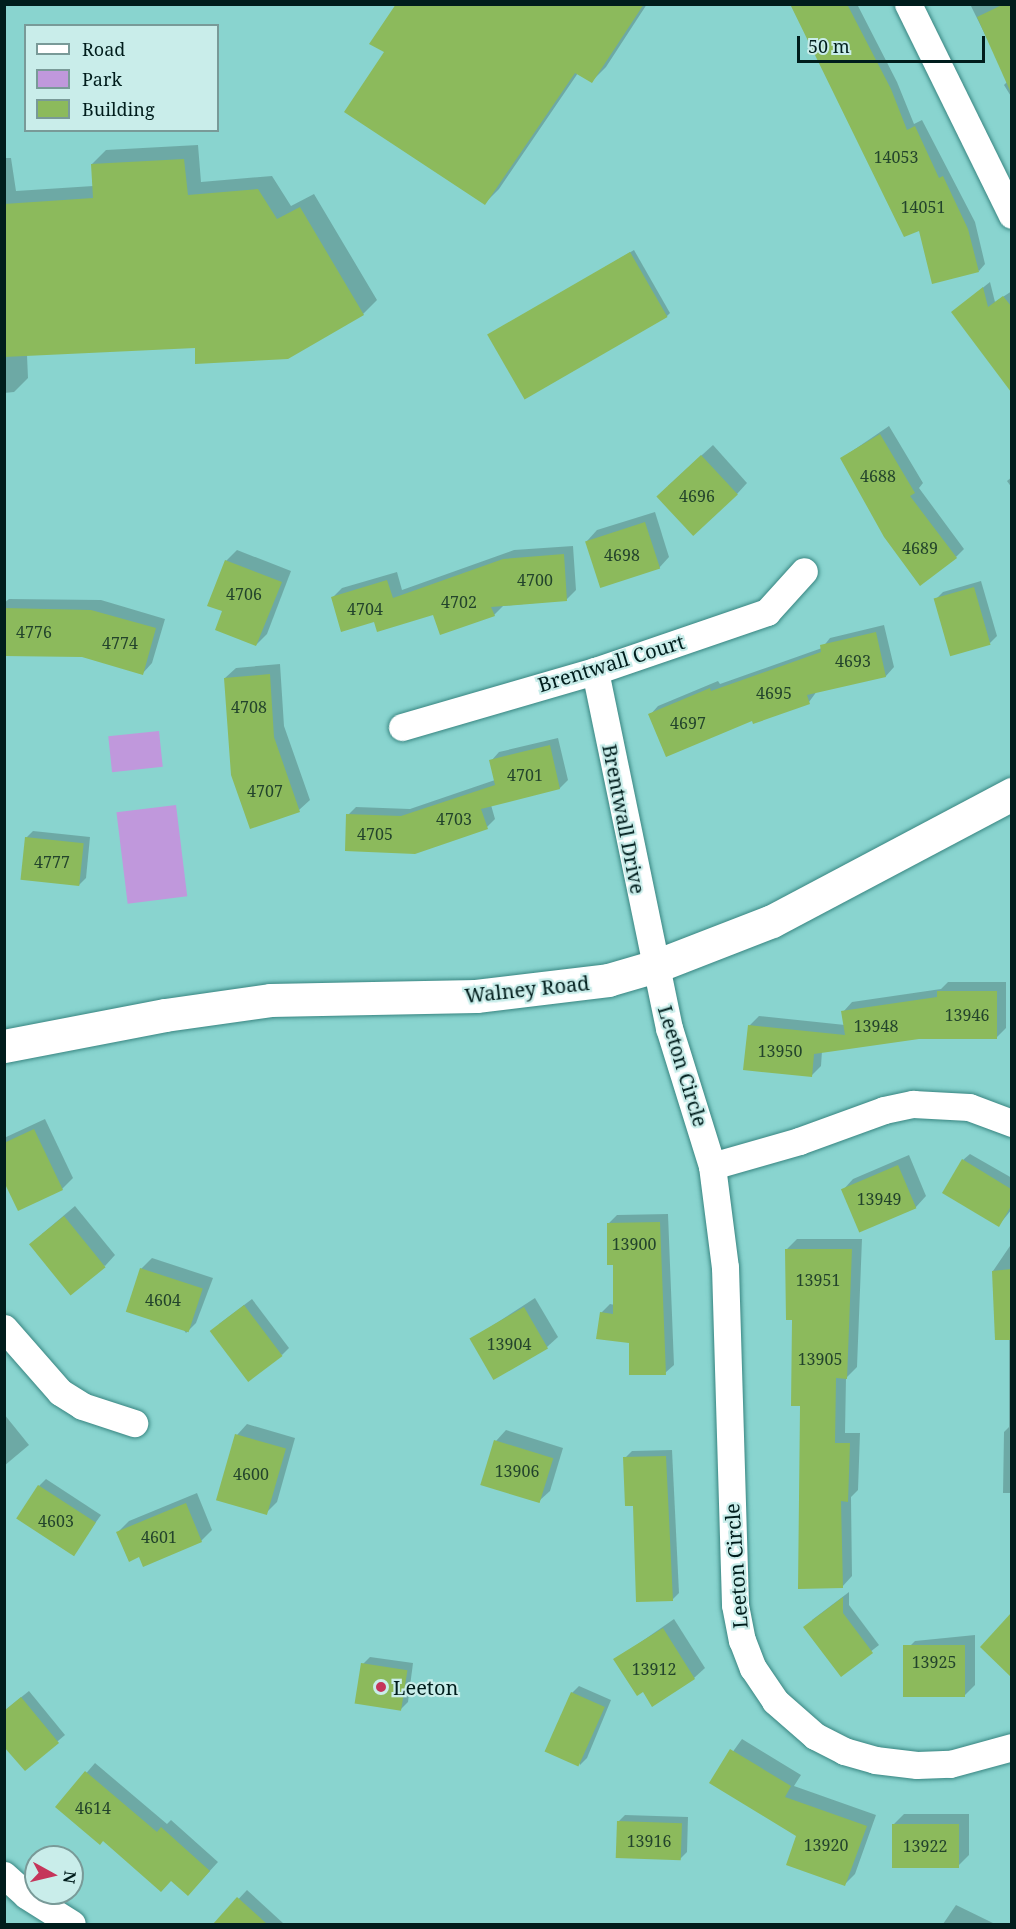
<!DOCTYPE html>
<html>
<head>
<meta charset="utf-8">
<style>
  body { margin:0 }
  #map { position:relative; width:1016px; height:1929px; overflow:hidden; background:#89d4cf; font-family:"Noto Serif",serif }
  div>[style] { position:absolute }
  .green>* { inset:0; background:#c098dc; transform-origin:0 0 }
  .shadow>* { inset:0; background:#0003 }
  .building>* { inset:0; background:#8cba5c; transform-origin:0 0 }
  .roads { filter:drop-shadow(0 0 2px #388581) drop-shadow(0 0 2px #388581) }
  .minor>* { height:27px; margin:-13.5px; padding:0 13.5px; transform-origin:13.5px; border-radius:13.5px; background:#fff }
  .major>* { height:33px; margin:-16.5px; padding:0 16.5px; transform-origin:16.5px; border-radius:16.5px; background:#fff }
  .dots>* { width:16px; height:16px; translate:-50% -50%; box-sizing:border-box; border:3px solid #c9edea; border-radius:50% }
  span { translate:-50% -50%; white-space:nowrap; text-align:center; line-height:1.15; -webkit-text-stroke:4.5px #c9edea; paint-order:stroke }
  .number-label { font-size:16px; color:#23442c }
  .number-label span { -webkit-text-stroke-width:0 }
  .street-label { font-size:20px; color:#001d1c }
  .poi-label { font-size:20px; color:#001d1c }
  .left { translate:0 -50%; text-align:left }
  .frame { position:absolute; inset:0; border:6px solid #001d1c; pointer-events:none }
  .legend { position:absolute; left:24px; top:24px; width:195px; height:108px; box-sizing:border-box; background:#c9edea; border:2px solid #799a98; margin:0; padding:8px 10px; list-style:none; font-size:18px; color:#001d1c }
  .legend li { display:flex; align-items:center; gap:12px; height:30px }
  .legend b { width:30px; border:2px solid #799a98 }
  .north { position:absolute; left:24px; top:1845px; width:60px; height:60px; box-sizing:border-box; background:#c9edea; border:2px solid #799a98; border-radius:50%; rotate:98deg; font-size:16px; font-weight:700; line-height:24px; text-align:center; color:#001d1c }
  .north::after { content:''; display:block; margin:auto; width:21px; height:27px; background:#c5355a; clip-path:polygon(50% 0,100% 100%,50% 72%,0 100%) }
  .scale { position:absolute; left:797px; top:36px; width:188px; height:27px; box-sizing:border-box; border:3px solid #001d1c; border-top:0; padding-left:8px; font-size:18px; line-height:21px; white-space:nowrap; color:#001d1c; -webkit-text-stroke:4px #c9edea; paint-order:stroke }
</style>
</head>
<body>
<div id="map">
  <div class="green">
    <i style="left:159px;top:731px;width:36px;height:51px;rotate:84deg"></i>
    <i style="left:176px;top:805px;width:92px;height:60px;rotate:83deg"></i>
  </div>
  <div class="shadow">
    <i style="clip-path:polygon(398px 4px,647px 4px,606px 67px,592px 81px,578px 73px,499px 189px,485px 203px,386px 51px)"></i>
    <i style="clip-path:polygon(793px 4px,857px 4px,897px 82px,914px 124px,922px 120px,975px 222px,985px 264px,979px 271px,920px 228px)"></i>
    <i style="clip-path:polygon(970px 4px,1012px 4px,1012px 98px,1004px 85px,1008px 81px)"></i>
    <i style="clip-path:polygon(198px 145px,201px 182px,272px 176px,291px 206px,314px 194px,377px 300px,363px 314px,288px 357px,196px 347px,27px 355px,28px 378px,14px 392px,4px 393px,4px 158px,11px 158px,16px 191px,93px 186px,92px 164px,106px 150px)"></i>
    <i style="clip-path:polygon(634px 250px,670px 313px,667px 316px,490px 336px)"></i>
    <i style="clip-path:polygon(990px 282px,995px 302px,1012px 291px,1012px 383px,997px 370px,960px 306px)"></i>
    <i style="clip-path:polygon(889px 426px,923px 483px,919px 488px,964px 549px,956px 557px,842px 458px)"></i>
    <i style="clip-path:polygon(713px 445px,747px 483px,737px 494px,668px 486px)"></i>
    <i style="clip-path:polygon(1012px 477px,1012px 488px,1007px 481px)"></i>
    <i style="clip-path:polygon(655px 512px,669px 557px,659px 568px,587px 541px,597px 530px)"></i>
    <i style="clip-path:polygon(573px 546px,576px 590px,566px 600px,503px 606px,494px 615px,434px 613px,375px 620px,333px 597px,342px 588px,397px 572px,402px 590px,514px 550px)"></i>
    <i style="clip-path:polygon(237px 550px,291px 571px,267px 634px,256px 645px,224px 610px,226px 561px)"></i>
    <i style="clip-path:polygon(981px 581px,997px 636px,990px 643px,936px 599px,943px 592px)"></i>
    <i style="clip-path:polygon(9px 599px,101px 600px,165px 619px,152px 663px,143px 673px,82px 656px,4px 654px,4px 603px)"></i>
    <i style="clip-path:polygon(884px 625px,894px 667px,886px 676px,817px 691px,809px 702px,752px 719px,650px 715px,658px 706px,718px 681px,720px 684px,822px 648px,830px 638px)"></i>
    <i style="clip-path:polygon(280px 664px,284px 726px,310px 800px,299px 810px,225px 678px,236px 668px)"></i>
    <i style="clip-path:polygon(558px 738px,568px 780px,560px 788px,491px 805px,495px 819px,487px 827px,348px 815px,356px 807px,410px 809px,495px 780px,491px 761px,499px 752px)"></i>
    <i style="clip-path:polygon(33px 831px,90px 837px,86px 878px,79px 885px,26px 838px)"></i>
    <i style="clip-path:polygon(948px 982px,1006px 982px,1006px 1028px,997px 1037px,919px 1037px,822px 1051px,821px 1066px,811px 1076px,749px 1026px,759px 1016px,845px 1025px,843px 1012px,852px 1002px,941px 989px)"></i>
    <i style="clip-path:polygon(45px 1119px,73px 1178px,62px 1189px,4px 1178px,4px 1138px)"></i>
    <i style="clip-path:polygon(970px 1154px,1012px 1178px,1012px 1209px,999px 1225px,963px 1160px)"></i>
    <i style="clip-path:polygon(909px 1155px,926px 1196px,916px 1207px,860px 1231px,843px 1190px,853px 1179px)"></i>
    <i style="clip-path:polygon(75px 1206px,115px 1255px,105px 1266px,42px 1234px)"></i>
    <i style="clip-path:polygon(668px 1214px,674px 1365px,665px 1373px,601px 1313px,610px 1304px,615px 1305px,615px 1264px,608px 1224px,617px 1215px)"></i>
    <i style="clip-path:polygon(797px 1239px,862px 1239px,857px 1367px,846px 1378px,845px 1433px,860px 1433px,858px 1490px,851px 1497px,852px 1576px,842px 1587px,802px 1404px,786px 1250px)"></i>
    <i style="clip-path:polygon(1012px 1243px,1012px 1493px,1003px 1493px,1004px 1432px,1009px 1427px,1009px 1312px,993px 1271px)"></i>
    <i style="clip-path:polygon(152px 1258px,213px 1278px,196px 1323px,186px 1333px,141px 1269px)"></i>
    <i style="clip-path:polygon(535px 1298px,558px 1337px,547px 1347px,472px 1339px)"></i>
    <i style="clip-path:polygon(252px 1299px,289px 1348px,282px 1355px,219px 1324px)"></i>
    <i style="clip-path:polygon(4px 1414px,29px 1445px,4px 1466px)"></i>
    <i style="clip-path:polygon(247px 1424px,295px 1438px,277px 1502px,266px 1513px,237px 1435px)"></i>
    <i style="clip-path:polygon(506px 1430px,563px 1448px,550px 1491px,539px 1501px,496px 1441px)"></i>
    <i style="clip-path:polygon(672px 1450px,679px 1593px,672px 1600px,634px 1504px,625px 1458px,632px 1451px)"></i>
    <i style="clip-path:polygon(46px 1479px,101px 1515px,73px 1554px,39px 1486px)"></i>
    <i style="clip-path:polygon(197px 1493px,212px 1530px,201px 1541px,140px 1555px,118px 1532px,129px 1521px)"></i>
    <i style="clip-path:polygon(849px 1592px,849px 1605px,879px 1645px,841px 1675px,812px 1620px)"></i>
    <i style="clip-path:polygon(1012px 1615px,1012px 1675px,982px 1647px)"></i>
    <i style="clip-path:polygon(674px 1619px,705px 1668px,694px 1678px,644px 1690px,615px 1660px)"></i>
    <i style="clip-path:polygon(975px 1635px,975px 1685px,964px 1696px,904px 1652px,915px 1641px)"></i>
    <i style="clip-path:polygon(370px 1657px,413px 1663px,408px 1702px,401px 1709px,363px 1664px)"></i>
    <i style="clip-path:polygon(579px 1686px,611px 1700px,587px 1758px,580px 1765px,572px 1693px)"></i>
    <i style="clip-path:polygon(29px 1691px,65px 1735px,25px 1769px,4px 1711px)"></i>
    <i style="clip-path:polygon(742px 1739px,801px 1775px,794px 1786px,876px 1815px,855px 1874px,845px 1884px,798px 1835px,711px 1782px)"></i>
    <i style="clip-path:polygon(95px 1763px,167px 1824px,171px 1820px,218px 1862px,197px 1885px,171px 1879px,57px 1807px)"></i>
    <i style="clip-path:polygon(904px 1814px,969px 1814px,969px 1855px,958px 1866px,893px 1825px)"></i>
    <i style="clip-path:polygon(625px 1815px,688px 1817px,687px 1852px,680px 1859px,618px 1822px)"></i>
    <i style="clip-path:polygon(247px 1890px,284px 1924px,215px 1924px)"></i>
    <i style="clip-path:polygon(956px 1905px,995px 1924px,943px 1924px)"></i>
  </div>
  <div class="building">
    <i style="clip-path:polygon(396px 4px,644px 4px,592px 83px,575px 73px,485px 205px,344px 112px,384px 52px,369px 44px)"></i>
    <i style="clip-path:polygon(790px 4px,847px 4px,891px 89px,907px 130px,915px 126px,939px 178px,943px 176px,968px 229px,979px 272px,932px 284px,919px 231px,904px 237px)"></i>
    <i style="clip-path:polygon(1004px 4px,1011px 4px,1011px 93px,977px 17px)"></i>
    <i style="clip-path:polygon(184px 159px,188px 195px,258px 189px,277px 219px,300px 207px,364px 315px,288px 359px,195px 364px,195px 348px,4px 357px,4px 204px,93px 198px,91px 164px)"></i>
    <i style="left:630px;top:252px;width:75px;height:165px;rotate:60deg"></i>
    <i style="clip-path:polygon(983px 287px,988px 307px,1003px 296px,1011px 306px,1011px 392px,951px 312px)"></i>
    <i style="clip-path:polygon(880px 434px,915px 493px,910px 496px,957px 558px,920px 586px,884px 537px,840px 458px)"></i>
    <i style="left:701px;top:455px;width:54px;height:61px;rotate:47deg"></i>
    <i style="left:645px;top:522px;width:49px;height:63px;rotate:72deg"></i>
    <i style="clip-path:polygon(564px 554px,567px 601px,491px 607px,495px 616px,440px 635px,433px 615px,377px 632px,374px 622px,341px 632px,331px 597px,387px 580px,393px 598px,503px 559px)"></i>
    <i style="clip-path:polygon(225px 560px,282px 582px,256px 646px,215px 630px,222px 611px,207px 606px)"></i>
    <i style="left:974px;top:587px;width:60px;height:42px;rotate:74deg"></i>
    <i style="clip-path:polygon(4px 608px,91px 610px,156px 628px,143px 675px,82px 657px,4px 656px)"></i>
    <i style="clip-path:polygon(876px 632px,886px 677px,807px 695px,810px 704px,753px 724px,752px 721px,666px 757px,648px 714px,710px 688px,711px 691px,821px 652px,820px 645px)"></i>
    <i style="clip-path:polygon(270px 674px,274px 737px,300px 812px,250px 829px,231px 775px,224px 678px)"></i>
    <i style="clip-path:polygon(550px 745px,560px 789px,481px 809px,488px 829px,415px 854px,345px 851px,346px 814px,401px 816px,495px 785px,489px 760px)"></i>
    <i style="left:25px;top:837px;width:59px;height:43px;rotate:6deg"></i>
    <i style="clip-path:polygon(937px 991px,997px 991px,997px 1039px,919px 1039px,814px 1054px,812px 1077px,743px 1070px,748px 1025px,845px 1035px,841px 1011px,937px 997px)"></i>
    <i style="clip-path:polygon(34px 1129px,63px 1190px,18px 1211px,4px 1182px,4px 1143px)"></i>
    <i style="clip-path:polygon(962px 1159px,1011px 1189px,1011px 1206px,999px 1227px,942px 1193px)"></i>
    <i style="left:898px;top:1165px;width:47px;height:62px;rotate:67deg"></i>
    <i style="left:64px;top:1216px;width:66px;height:45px;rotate:51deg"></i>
    <i style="clip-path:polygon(660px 1222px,666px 1375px,629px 1375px,629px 1343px,596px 1339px,600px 1312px,613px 1314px,613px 1265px,607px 1265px,607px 1223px)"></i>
    <i style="clip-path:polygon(785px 1249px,852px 1249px,847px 1379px,836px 1378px,835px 1443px,850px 1443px,848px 1502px,841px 1501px,843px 1588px,798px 1589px,800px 1406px,791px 1406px,792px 1320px,786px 1320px)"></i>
    <i style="left:140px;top:1268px;width:66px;height:46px;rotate:18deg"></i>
    <i style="clip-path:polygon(1011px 1269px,1011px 1340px,995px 1340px,992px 1271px)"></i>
    <i style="left:244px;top:1305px;width:64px;height:43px;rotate:53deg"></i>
    <i style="left:524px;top:1307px;width:48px;height:63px;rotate:60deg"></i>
    <i style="left:235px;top:1434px;width:53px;height:69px;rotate:16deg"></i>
    <i style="left:494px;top:1440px;width:62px;height:47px;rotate:17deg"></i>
    <i style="clip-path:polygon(666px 1456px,673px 1601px,636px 1602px,633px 1506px,625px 1506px,623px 1457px)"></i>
    <i style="left:38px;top:1485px;width:69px;height:40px;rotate:33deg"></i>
    <i style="clip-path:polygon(186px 1503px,202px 1542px,143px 1567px,139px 1557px,129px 1562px,116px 1532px)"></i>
    <i style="clip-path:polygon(843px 1597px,843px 1613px,873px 1653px,841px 1677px,803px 1627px)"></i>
    <i style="clip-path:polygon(1011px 1613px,1011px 1677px,980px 1647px)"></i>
    <i style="clip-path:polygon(663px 1628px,695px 1679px,652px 1707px,643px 1692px,637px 1696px,613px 1659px)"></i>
    <i style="left:965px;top:1645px;width:52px;height:62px;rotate:90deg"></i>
    <i style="left:361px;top:1663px;width:47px;height:41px;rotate:9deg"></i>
    <i style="left:571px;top:1692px;width:37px;height:65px;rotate:24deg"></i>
    <i style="clip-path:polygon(21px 1697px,59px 1743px,25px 1771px,4px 1747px,4px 1711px)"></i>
    <i style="clip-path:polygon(730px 1749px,791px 1786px,785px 1797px,867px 1826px,845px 1886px,786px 1865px,796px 1836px,709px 1783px)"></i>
    <i style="clip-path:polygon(85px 1771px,157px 1832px,161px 1827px,210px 1871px,188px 1896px,171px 1881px,161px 1892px,103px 1841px,100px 1845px,55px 1807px)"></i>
    <i style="left:617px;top:1821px;width:65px;height:37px;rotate:2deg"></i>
    <i style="left:892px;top:1824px;width:67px;height:44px"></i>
    <i style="clip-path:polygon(237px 1897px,267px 1924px,213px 1924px)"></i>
  </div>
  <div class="roads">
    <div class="minor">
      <i style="left:908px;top:4px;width:235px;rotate:63.8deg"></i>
      <i style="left:595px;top:671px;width:365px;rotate:78.3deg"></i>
      <i style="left:669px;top:1028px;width:145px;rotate:72.7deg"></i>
      <i style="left:712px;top:1166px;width:102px;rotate:82.7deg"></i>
      <i style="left:725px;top:1267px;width:338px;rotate:88.3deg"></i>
      <i style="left:735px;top:1605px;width:36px;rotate:79deg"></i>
      <i style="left:742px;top:1640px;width:30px;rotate:69deg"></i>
      <i style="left:753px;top:1668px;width:40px;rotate:56deg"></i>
      <i style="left:775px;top:1701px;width:53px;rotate:41.2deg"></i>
      <i style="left:815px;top:1736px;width:33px;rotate:27deg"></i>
      <i style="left:844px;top:1751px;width:32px;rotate:16deg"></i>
      <i style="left:875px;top:1760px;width:42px;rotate:6.8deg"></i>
      <i style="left:917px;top:1765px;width:33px;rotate:-2deg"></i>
      <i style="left:950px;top:1764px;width:64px;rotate:-15.3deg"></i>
      <i style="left:402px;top:727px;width:201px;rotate:-16.2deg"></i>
      <i style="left:595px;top:671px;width:182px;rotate:-18.9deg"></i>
      <i style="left:767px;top:612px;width:55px;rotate:-47.9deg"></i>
      <i style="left:712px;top:1166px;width:91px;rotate:-16deg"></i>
      <i style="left:799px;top:1141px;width:90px;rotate:-20deg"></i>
      <i style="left:884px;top:1110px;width:30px;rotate:-12deg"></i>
      <i style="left:913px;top:1104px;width:56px;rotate:3.1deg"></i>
      <i style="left:969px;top:1107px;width:46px;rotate:20.4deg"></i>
      <i style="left:4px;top:1328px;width:85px;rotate:48.8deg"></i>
      <i style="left:60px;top:1392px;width:26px;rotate:32deg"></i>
      <i style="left:82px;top:1406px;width:55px;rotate:18.1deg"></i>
      <i style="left:4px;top:1875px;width:30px;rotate:42deg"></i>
      <i style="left:26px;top:1895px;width:54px;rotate:32.2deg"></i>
    </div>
    <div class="major">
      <i style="left:4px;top:1046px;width:164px;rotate:-10.9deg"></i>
      <i style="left:165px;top:1015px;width:106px;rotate:-8.1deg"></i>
      <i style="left:270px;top:1000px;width:206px;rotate:-1.1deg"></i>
      <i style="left:476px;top:996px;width:133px;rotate:-6.9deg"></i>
      <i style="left:608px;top:980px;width:50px;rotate:-16.3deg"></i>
      <i style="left:656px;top:966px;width:124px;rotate:-21.2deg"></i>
      <i style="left:772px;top:921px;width:272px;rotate:-27.9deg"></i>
    </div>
  </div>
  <div class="dots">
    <i style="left:381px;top:1687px;background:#c5355a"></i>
  </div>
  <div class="number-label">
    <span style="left:896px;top:157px">14053</span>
    <span style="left:923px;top:207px">14051</span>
    <span style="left:878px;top:476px">4688</span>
    <span style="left:697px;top:496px">4696</span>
    <span style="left:920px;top:548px">4689</span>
    <span style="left:622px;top:555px">4698</span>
    <span style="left:535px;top:580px">4700</span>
    <span style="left:244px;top:594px">4706</span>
    <span style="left:459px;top:602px">4702</span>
    <span style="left:365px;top:609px">4704</span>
    <span style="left:34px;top:632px">4776</span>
    <span style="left:120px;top:643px">4774</span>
    <span style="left:853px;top:661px">4693</span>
    <span style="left:774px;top:693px">4695</span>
    <span style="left:249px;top:707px">4708</span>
    <span style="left:688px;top:723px">4697</span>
    <span style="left:525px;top:775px">4701</span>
    <span style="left:265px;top:791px">4707</span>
    <span style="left:454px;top:819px">4703</span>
    <span style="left:375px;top:834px">4705</span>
    <span style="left:52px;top:862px">4777</span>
    <span style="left:967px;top:1015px">13946</span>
    <span style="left:876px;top:1026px">13948</span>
    <span style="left:780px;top:1051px">13950</span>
    <span style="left:879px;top:1199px">13949</span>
    <span style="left:634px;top:1244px">13900</span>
    <span style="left:818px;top:1280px">13951</span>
    <span style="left:163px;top:1300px">4604</span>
    <span style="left:509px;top:1344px">13904</span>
    <span style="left:820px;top:1359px">13905</span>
    <span style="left:517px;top:1471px">13906</span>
    <span style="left:251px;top:1474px">4600</span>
    <span style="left:56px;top:1521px">4603</span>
    <span style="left:159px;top:1537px">4601</span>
    <span style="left:934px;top:1662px">13925</span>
    <span style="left:654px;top:1669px">13912</span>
    <span style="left:93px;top:1808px">4614</span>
    <span style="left:649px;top:1841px">13916</span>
    <span style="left:826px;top:1845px">13920</span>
    <span style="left:925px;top:1846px">13922</span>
  </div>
  <div class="street-label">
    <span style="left:611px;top:663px;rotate:-17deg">Brentwall Court</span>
    <span style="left:624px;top:819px;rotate:79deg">Brentwall Drive</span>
    <span style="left:527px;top:989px;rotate:-6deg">Walney Road</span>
    <span style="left:683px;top:1066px;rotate:73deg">Leeton Circle</span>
    <span style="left:736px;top:1566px;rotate:-94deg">Leeton Circle</span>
  </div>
  <div class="poi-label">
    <span class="left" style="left:393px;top:1687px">Leeton</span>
  </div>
  <div class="frame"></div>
  <ul class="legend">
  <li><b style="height:8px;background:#fff"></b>Road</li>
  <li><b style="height:16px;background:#c098dc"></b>Park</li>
  <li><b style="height:16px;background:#8cba5c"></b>Building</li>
  </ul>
  <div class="north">N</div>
  <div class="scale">50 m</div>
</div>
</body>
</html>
